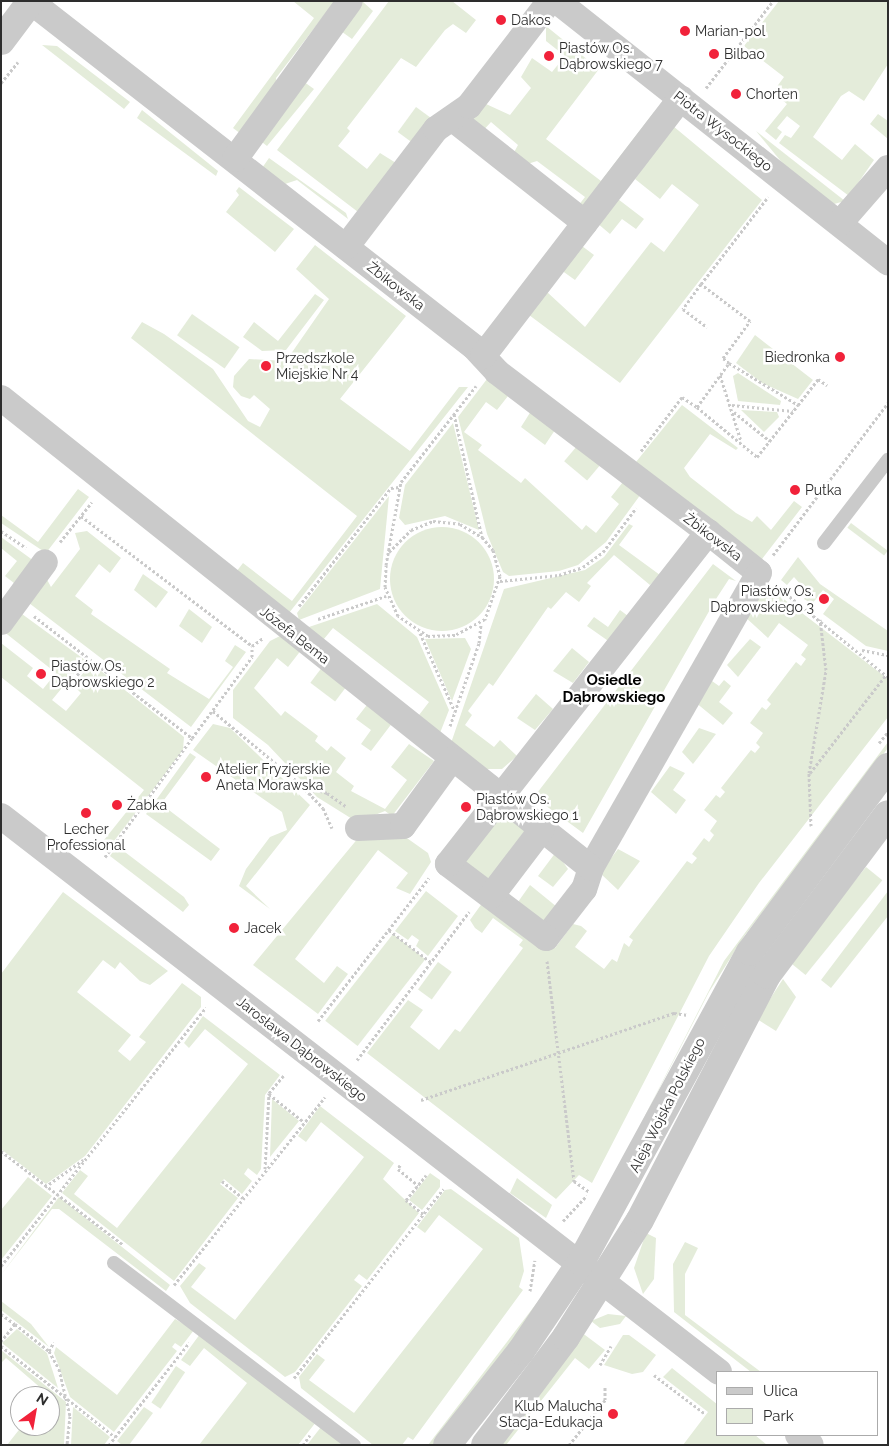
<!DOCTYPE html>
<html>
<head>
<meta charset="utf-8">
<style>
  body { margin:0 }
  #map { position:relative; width:889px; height:1446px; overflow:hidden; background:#fff; font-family:Raleway,sans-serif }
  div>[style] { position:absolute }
  .green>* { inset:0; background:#e4ecda; transform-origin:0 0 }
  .round { border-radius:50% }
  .path>* { height:3px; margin-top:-1.5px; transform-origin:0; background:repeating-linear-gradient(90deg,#cacaca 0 2.5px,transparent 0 5px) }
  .service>* { height:14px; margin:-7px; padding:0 7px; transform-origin:7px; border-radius:7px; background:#cacaca }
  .minor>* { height:26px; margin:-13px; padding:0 13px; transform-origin:13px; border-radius:13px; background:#cacaca }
  .tertiary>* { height:28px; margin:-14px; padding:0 14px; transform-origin:14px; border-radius:14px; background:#cacaca }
  .dots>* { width:14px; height:14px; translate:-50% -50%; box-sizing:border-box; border:2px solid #fff; border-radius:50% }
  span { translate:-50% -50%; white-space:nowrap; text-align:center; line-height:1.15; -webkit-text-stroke:5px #fff; paint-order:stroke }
  .poi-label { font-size:14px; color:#2d2d2d }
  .left { translate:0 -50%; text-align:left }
  .right { translate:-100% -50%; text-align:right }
  .street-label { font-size:14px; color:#2d2d2d }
  .neighbourhood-label { font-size:15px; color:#000; font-weight:700 }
  .frame { position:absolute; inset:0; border:2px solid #2d2d2d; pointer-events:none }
  .legend { position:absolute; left:716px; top:1371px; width:162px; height:65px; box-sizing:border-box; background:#fff; border:1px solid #ababab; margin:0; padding:6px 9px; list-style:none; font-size:15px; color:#2d2d2d }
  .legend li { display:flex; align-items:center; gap:10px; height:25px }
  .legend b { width:25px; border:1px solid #ababab }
  .north { position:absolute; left:10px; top:1386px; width:50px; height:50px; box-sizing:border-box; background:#fff; border:1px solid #ababab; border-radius:50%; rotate:32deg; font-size:14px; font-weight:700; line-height:20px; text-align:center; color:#2d2d2d }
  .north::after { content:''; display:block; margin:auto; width:18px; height:22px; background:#f1223a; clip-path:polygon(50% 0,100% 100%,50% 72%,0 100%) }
</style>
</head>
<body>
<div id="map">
  <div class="green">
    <i style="clip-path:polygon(293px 1px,335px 1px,276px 78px,277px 85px,241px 134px,233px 128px,314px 18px)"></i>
    <i style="clip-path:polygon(362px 1px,373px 11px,352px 39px,338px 29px)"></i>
    <i style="clip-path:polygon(389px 1px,452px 1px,476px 20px,466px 33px,453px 24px,445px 30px,416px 67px,401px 58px,347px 128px,350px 131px,338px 146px,367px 169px,380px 153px,396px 163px,358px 212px,277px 150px)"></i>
    <i style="clip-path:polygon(779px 1px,888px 1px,888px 64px,864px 101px,849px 91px,841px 96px,813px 137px,842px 160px,855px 144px,874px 160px,849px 196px,779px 143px,785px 135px,791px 138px,800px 126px,787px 116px,777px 128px,782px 132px,776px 140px,765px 131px,787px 104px,773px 92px,784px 77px,744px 46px)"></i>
    <i style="clip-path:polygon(546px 26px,599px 69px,546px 139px,601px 181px,654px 112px,657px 115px,585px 208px,578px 206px,585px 197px,537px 161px,521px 166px,511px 158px,518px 145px,491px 122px,480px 134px,474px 125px,473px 117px,486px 104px,510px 115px,531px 88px,521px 77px,532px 58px,552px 72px,565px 56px,546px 41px)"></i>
    <i style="clip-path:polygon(42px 45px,57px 46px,130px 102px,124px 109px)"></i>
    <i style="clip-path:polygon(300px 79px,314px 89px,267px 146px,258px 139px)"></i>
    <i style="left:416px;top:107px;width:19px;height:31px;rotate:36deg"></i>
    <i style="clip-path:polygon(142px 110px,218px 171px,216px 176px,137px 118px)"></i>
    <i style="clip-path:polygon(878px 114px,888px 121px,888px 139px,870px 124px)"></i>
    <i style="clip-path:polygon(673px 126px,762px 200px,620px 383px,525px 312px,547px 292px,585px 327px,651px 242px,664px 252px,699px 205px,672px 184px,660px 199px,635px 179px)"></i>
    <i style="clip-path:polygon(756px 131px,845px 201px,834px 204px,784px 165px)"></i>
    <i style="clip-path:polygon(269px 158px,346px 213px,348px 219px,297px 180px,282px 185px,262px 168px)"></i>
    <i style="clip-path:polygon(239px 187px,294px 229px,275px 252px,226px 212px,239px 195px,236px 191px)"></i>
    <i style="clip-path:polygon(614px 196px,644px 219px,636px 229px,622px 219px,610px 234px,597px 223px)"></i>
    <i style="clip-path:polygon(315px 245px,406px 316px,340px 399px,410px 451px,459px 387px,468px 387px,289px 613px,233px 576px,243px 563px,292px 601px,357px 516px,131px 338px,142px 322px,164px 334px,213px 369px,248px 421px,260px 427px,270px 409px,254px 395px,250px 399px,241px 396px,233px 387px,234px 376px,249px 359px,286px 361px,329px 299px,296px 269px)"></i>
    <i style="clip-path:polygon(582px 246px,594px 255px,575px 280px,561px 270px)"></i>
    <i style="clip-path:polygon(315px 294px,324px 300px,286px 350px,262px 351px,243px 337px,254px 322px,278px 341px)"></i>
    <i style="left:192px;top:314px;width:58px;height:26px;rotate:35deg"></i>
    <i style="clip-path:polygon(755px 335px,813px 380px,798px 399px,762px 383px,736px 363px)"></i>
    <i style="clip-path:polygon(738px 373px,781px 401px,780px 405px,738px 401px,733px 376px)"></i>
    <i style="clip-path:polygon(487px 379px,508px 396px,497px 410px,486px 402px,464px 432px,482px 445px,478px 450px,521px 483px,525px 478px,582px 530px,586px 525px,596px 533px,619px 504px,611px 497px,623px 482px,641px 494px,606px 542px,578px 565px,559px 571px,509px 576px,503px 572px,487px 534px,458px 417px)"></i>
    <i style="clip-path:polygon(682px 405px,738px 448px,736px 450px,710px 434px,684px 468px,690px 477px,736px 513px,752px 522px,757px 516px,771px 530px,794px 501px,802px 507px,759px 563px,636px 462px)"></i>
    <i style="clip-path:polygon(533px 408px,555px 430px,545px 445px,521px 427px)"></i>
    <i style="clip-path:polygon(741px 410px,777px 412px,779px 417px,764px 432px)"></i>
    <i style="clip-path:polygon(453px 423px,479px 530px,445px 516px,405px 525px,399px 518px,405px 485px)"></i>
    <i style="left:577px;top:446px;width:30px;height:20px;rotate:40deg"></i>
    <i style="clip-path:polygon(78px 489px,89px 497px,46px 553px,1px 523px,1px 515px,38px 542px)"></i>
    <i style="clip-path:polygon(389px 496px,380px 589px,299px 620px,297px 613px)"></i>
    <i style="left:851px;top:523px;width:46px;height:6px;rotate:37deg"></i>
    <i style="clip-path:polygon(629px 524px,633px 526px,619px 545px,660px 575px,650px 585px,614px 555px,587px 583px,591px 586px,579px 602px,566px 592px,551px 609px,548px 607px,493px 686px,489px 683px,468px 711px,472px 715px,465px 725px,494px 747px,500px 740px,517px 756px,502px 769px,481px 769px,451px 743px,504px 589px,585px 570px,604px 557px)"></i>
    <i class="round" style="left:390px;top:527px;width:104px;height:104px"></i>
    <i style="clip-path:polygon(87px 531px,121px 558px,110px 573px,99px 564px,75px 596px,93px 610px,91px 614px,170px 669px,167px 673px,209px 699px,233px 667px,225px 661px,235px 645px,246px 652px,191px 727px,29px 603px,43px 572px,51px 587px,80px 549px,75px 533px)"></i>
    <i style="clip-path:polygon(1px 537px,34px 561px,19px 587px,5px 576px,17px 561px,1px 548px)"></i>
    <i style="clip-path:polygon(798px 557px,820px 584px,888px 631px,888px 651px,866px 646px,823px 614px,834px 599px,823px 590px,812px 604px,804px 599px,808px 593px,794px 577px,787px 585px,781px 580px)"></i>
    <i style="clip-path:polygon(713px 564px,736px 581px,729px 579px,716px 599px,583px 833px,534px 797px)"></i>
    <i style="clip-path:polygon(143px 574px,168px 592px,156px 608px,134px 590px)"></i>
    <i style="clip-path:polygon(772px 590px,888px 679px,888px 717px,759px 883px,709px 956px,592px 1183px,579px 1175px,556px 1199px,367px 1053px,408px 1000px,423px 1010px,410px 1027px,439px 1050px,455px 1029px,460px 1032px,523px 948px,519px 945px,523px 940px,493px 918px,482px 933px,475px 928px,470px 920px,483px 902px,538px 945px,555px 948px,573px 924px,581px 926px,587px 931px,575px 947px,604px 969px,612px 959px,617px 962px,624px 943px,629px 947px,633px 940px,629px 937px,687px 861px,692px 864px,697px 858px,692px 854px,704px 838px,709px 842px,714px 835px,710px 831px,717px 821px,704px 810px,716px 795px,720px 798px,725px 792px,721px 788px,751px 750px,755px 753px,760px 747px,756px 743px,763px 733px,750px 723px,762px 707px,766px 710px,771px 704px,767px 700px,796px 662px,801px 666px,806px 659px,801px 655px,808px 645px,779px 623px,768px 638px,744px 616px,763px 591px)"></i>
    <i style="clip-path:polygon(377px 604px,417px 637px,449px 710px,440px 733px,416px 719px,429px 702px,333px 628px,319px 645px,306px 628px)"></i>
    <i style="clip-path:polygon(189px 609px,212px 627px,202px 643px,179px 626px)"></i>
    <i style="clip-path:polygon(620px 610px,628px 616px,614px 645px,587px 626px,594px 617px,608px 627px)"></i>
    <i style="clip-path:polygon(22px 614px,85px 660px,52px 700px,66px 711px,81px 693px,75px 687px,77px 681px,91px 663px,184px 737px,183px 750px,111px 845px,104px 840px,144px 790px,1px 677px,1px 643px,33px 668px,27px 676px,43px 689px,56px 673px,3px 631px)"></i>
    <i style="clip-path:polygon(280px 636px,302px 649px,288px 667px,277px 658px,254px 688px,281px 716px,285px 711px,318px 736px,315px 741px,327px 751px,331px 746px,346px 758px,336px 772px,354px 786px,351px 791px,385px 809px,407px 780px,391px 767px,409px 744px,434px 761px,392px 816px,385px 811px,357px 822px,317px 797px,268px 745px,233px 718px,233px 690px,270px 641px)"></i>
    <i style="clip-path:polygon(465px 638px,471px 649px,452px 701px,425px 639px)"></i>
    <i style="clip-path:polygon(750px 639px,761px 647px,738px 677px,727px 665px)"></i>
    <i style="clip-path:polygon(572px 648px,589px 662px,573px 683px,553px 671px)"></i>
    <i style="left:323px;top:666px;width:31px;height:21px;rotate:37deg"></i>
    <i style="clip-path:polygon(724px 680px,731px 686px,719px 702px,733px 713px,723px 725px,695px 702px,712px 681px,719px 686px)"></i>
    <i style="clip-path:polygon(536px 694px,553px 709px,535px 730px,517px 718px)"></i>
    <i style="clip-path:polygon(370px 701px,393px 722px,371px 751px,361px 744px,371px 730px,356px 719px)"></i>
    <i style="clip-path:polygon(213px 724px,230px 728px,310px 805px,246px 886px,270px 909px,239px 886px,246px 869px,270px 837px,287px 830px,282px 812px,193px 750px)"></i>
    <i style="clip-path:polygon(699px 728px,716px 734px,693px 764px,682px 752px)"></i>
    <i style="clip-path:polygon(888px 742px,888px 748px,745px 935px,709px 992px,608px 1188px,724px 961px)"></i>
    <i style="clip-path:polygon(190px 753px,196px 757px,161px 804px,220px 849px,211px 861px,146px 814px)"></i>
    <i style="clip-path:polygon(670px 766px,685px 773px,673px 790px,686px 800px,676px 814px,651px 792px)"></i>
    <i style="clip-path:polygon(502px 812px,526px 829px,489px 880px,458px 866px)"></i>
    <i style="clip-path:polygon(404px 836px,428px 853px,431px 862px,410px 894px,396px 888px,408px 873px,378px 850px,295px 959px,324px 983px,337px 966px,348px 974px,318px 1014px,253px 965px,359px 837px)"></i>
    <i style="clip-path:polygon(117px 846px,184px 897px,189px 905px,183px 912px,110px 856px)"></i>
    <i style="clip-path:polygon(618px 849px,640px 861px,618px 890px,600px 873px)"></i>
    <i style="clip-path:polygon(556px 852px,568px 869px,553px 887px,538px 876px)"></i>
    <i style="left:866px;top:867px;width:21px;height:122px;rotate:39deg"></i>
    <i style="clip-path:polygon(530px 885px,557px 907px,541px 928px,518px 902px)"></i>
    <i style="clip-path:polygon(426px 891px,458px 916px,428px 956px,416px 946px,419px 940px,412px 935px,408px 940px,395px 931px)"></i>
    <i style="clip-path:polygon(888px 891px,888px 916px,831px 988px,821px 980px)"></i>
    <i style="clip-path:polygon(63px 892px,168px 971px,150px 985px,140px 981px,120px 962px,115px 969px,103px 960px,77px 992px,131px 1035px,118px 1051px,130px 1061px,146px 1042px,139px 1037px,182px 983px,201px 997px,201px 1007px,85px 1156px,46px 1184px,1px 1149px,1px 974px)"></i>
    <i style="left:393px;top:934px;width:41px;height:110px;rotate:38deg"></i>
    <i style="left:438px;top:962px;width:17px;height:34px;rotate:36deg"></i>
    <i style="clip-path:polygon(783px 979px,796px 997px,776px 1031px,757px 1019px)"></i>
    <i style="clip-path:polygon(203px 1016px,280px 1075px,265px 1095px,261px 1169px,257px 1175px,248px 1168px,244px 1174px,252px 1181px,242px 1194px,224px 1179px,220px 1184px,238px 1198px,174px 1281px,62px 1193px,80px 1170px,88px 1176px,74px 1194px,117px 1228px,248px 1064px,205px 1029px,189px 1048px,184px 1043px)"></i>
    <i style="clip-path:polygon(272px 1099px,299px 1121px,270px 1157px)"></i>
    <i style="clip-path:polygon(320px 1106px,394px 1163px,383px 1179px,419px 1213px,367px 1280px,359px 1274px,354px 1280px,362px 1286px,295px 1372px,285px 1377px,190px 1303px,180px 1286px,199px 1263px,206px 1268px,191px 1287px,235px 1320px,364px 1157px,321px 1122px,306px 1142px,298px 1136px)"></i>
    <i style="clip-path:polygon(430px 1173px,440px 1180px,440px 1187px,422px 1210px,409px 1200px)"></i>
    <i style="clip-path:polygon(28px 1177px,52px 1196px,1px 1260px,1px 1210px)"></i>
    <i style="clip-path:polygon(517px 1178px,552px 1205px,546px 1218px,510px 1193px)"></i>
    <i style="clip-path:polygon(451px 1189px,519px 1238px,524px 1271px,519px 1287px,523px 1290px,413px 1440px,408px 1437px,402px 1445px,373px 1445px,301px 1388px,299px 1377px,317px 1354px,325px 1360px,309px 1380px,354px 1413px,483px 1249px,439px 1215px,425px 1233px,417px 1227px,445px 1190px)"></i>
    <i style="clip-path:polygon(59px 1197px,170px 1285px,166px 1291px,59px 1209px,52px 1209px,1px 1275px)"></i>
    <i style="clip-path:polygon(646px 1233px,656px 1238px,654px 1279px,643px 1294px,634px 1268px)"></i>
    <i style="clip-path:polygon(685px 1242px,698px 1248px,685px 1274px,685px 1315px,761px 1372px,751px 1372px,674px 1312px,673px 1264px)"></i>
    <i style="clip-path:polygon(539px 1300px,542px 1302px,434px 1445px,428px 1445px)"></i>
    <i style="clip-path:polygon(1px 1301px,31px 1324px,49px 1347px,1px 1310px)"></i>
    <i style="clip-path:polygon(608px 1314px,626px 1316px,620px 1324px,600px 1328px,591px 1321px)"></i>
    <i style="clip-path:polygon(175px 1319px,194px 1330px,181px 1347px,175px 1343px,172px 1347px,177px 1351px,114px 1432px,70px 1397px,54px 1353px,56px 1347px,117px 1395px)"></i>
    <i style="clip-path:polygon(17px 1329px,47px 1353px,58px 1388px,2px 1343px)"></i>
    <i style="clip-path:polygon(581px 1332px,605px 1350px,589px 1369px,575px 1358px,506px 1445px,497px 1445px)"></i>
    <i style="clip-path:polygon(200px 1334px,316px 1422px,298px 1445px,199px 1445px,247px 1383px,204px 1348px,190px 1366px,181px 1360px)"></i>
    <i style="clip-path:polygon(623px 1335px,629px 1335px,656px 1355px,643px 1372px,632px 1374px,604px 1365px)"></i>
    <i style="clip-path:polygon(1px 1350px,66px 1402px,64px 1445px,7px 1445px,22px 1426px,50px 1426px,50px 1396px,6px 1358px,1px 1363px)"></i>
    <i style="left:176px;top:1366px;width:11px;height:44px;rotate:34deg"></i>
    <i style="clip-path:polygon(672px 1368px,718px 1405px,718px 1435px,755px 1435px,767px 1445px,683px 1445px,708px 1412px,663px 1377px)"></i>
    <i style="clip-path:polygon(73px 1407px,110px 1437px,104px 1445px,71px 1445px)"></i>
    <i style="clip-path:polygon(144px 1407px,153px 1413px,129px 1445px,122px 1445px,117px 1441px)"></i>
    <i style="clip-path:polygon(321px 1427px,345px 1445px,307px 1445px)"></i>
  </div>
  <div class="path">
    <i style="left:1px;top:83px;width:27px;rotate:-51deg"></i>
    <i style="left:706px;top:88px;width:110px;rotate:-52.4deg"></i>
    <i style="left:701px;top:284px;width:110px;rotate:-52.4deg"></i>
    <i style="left:729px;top:363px;width:81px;rotate:31.3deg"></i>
    <i style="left:798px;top:405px;width:33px;rotate:-52deg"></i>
    <i style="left:818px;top:379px;width:11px;rotate:34deg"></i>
    <i style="left:720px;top:375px;width:69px;rotate:72.3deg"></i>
    <i style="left:732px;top:405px;width:61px;rotate:5.6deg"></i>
    <i style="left:697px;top:407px;width:78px;rotate:39.8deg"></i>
    <i style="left:757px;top:457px;width:66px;rotate:-51.7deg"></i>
    <i style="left:734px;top:412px;width:46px;rotate:38.9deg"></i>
    <i style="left:454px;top:414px;width:126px;rotate:77.2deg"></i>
    <i style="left:641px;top:451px;width:68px;rotate:-52.8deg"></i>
    <i style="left:682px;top:397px;width:18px;rotate:34deg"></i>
    <i style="left:697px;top:407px;width:54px;rotate:-54deg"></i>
    <i style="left:729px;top:363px;width:8px;rotate:-140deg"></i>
    <i style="left:723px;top:358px;width:46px;rotate:-53.9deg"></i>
    <i style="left:750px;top:321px;width:61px;rotate:-142.9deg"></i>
    <i style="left:701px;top:284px;width:31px;rotate:126deg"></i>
    <i style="left:683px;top:309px;width:30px;rotate:37deg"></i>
    <i style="left:81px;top:516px;width:215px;rotate:37.2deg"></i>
    <i style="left:252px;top:646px;width:14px;rotate:-36deg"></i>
    <i style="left:1px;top:531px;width:30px;rotate:34deg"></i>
    <i style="left:60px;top:542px;width:51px;rotate:-51.3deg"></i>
    <i style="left:389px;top:552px;width:31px;rotate:-45deg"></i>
    <i style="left:411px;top:530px;width:24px;rotate:-22deg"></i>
    <i style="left:433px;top:521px;width:27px;rotate:6deg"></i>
    <i style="left:460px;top:524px;width:26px;rotate:31deg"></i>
    <i style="left:482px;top:537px;width:17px;rotate:50deg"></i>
    <i style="left:493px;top:550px;width:27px;rotate:75deg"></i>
    <i style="left:500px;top:576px;width:46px;rotate:109.2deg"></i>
    <i style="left:485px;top:619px;width:34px;rotate:152deg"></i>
    <i style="left:455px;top:635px;width:27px;rotate:178deg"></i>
    <i style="left:428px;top:636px;width:36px;rotate:-146deg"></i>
    <i style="left:398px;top:616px;width:32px;rotate:-114deg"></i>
    <i style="left:385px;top:587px;width:22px;rotate:-87deg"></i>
    <i style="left:386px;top:565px;width:84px;rotate:-79.8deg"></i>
    <i style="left:401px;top:482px;width:122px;rotate:-52deg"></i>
    <i style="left:773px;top:555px;width:191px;rotate:-52.9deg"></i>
    <i style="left:500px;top:581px;width:59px;rotate:-5.8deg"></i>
    <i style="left:559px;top:575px;width:25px;rotate:-18deg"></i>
    <i style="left:583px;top:567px;width:25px;rotate:-37deg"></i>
    <i style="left:603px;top:552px;width:55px;rotate:-53.1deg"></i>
    <i style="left:778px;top:587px;width:142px;rotate:39.3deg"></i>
    <i style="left:299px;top:606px;width:150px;rotate:-52.1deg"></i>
    <i style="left:391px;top:488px;width:8px;rotate:-7deg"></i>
    <i style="left:34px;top:616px;width:200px;rotate:37.7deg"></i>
    <i style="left:192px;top:738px;width:101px;rotate:-53.5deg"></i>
    <i style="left:252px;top:657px;width:11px;rotate:-90deg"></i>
    <i style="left:318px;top:619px;width:72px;rotate:-18.7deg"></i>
    <i style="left:420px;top:633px;width:86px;rotate:66.1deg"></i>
    <i style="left:862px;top:650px;width:26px;rotate:11deg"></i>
    <i style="left:71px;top:683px;width:31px;rotate:-52deg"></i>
    <i style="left:213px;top:711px;width:111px;rotate:39.9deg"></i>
    <i style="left:298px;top:782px;width:36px;rotate:46deg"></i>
    <i style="left:323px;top:808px;width:22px;rotate:66deg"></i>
    <i style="left:450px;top:726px;width:88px;rotate:-70.7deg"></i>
    <i style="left:479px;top:643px;width:18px;rotate:-84deg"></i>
    <i style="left:879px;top:743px;width:14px;rotate:-51deg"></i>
    <i style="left:810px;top:773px;width:124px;rotate:-52.2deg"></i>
    <i style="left:309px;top:795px;width:8px;rotate:-45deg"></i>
    <i style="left:315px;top:789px;width:13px;rotate:18deg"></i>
    <i style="left:327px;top:793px;width:24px;rotate:35deg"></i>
    <i style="left:811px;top:826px;width:53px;rotate:-92.2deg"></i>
    <i style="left:809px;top:773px;width:104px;rotate:-80.6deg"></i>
    <i style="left:826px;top:670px;width:51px;rotate:-96.7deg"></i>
    <i style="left:105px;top:857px;width:147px;rotate:-53.8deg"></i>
    <i style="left:389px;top:930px;width:54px;rotate:37.5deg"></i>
    <i style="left:547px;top:961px;width:222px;rotate:83deg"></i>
    <i style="left:574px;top:1181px;width:19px;rotate:35deg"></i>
    <i style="left:318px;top:1021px;width:181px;rotate:-52.2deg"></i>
    <i style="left:357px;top:1060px;width:186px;rotate:-52.9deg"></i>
    <i style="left:269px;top:1094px;width:45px;rotate:38.7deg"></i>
    <i style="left:421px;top:1100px;width:268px;rotate:-19deg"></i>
    <i style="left:674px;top:1013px;width:14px;rotate:8deg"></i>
    <i style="left:1px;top:1151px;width:153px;rotate:37.5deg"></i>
    <i style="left:400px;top:1165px;width:4px;rotate:117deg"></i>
    <i style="left:398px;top:1169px;width:26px;rotate:39deg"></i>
    <i style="left:265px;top:1169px;width:76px;rotate:-87deg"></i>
    <i style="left:269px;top:1093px;width:23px;rotate:-50deg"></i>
    <i style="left:222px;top:1181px;width:27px;rotate:39deg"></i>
    <i style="left:45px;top:1187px;width:47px;rotate:-35.4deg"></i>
    <i style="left:423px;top:1214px;width:22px;rotate:-141deg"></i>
    <i style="left:406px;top:1200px;width:32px;rotate:-51deg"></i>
    <i style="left:563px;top:1221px;width:35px;rotate:-47deg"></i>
    <i style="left:1px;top:1266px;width:330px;rotate:-51.6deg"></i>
    <i style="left:174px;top:1285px;width:241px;rotate:-51.2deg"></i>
    <i style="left:530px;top:1291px;width:31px;rotate:-81deg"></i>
    <i style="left:1px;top:1314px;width:17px;rotate:36deg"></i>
    <i style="left:15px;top:1324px;width:22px;rotate:129deg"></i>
    <i style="left:15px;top:1324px;width:43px;rotate:38.5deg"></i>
    <i style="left:49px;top:1351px;width:21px;rotate:61deg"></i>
    <i style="left:59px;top:1369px;width:48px;rotate:76.8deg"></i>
    <i style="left:70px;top:1416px;width:29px;rotate:96deg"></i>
    <i style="left:1px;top:1346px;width:146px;rotate:38.6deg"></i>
    <i style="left:115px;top:1437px;width:120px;rotate:-51.8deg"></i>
    <i style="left:49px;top:1351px;width:10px;rotate:-61deg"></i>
    <i style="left:600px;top:1365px;width:22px;rotate:-60deg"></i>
    <i style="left:654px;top:1375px;width:63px;rotate:37.2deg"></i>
    <i style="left:294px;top:1378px;width:241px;rotate:-51.7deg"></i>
    <i style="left:109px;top:1445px;width:10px;rotate:-53deg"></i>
    <i style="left:303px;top:1445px;width:12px;rotate:-55deg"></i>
    <i style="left:569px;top:1445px;width:58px;rotate:-51.3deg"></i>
    <i style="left:605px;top:1400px;width:14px;rotate:-90deg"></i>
  </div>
  <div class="service">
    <i style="left:824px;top:543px;width:105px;rotate:-52.4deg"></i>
    <i style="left:114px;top:1263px;width:301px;rotate:37.2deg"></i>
  </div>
  <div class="minor">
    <i style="left:30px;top:1px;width:563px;rotate:37.93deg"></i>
    <i style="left:474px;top:347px;width:34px;rotate:47deg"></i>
    <i style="left:497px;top:372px;width:265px;rotate:37.2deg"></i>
    <i style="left:708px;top:532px;width:65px;rotate:38.8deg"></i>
    <i style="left:759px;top:573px;width:339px;rotate:119.7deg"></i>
    <i style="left:591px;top:868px;width:22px;rotate:108deg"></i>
    <i style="left:584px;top:889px;width:62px;rotate:127.8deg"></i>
    <i style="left:546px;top:938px;width:123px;rotate:-142.9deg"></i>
    <i style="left:448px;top:864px;width:422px;rotate:-51.9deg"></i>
    <i style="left:557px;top:1px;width:422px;rotate:38.3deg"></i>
    <i style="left:453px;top:119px;width:168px;rotate:38.2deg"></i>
    <i style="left:235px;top:159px;width:195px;rotate:-54deg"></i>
    <i style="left:840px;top:223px;width:73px;rotate:-48.9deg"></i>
    <i style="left:346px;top:247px;width:148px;rotate:-52.7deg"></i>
    <i style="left:436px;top:129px;width:40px;rotate:-34.9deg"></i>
    <i style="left:469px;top:106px;width:133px;rotate:-52.4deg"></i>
    <i style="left:483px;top:356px;width:325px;rotate:-52.5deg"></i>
    <i style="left:1px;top:398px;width:754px;rotate:38.54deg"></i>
    <i style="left:1px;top:622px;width:74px;rotate:-53.7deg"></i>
    <i style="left:1px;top:816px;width:908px;rotate:37.75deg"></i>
    <i style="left:358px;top:828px;width:45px;rotate:-2.5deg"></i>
    <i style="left:403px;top:826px;width:82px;rotate:-54deg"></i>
    <i style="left:491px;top:896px;width:84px;rotate:-52.7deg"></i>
    <i style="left:798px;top:1435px;width:16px;rotate:38deg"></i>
  </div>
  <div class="tertiary">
    <i style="left:1px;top:41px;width:50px;rotate:-53.1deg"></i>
    <i style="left:447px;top:1445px;width:120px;rotate:-51.8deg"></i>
    <i style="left:521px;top:1351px;width:107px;rotate:-56deg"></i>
    <i style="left:581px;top:1262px;width:353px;rotate:-61.4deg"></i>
    <i style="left:750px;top:952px;width:231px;rotate:-53.3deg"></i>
    <i style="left:485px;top:1445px;width:135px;rotate:-53.1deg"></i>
    <i style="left:566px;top:1337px;width:138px;rotate:-57.7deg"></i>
    <i style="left:640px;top:1220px;width:276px;rotate:-62.6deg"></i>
    <i style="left:767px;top:975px;width:201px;rotate:-53.1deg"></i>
  </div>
  <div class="dots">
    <i style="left:501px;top:20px;background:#f1223a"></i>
    <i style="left:685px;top:31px;background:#f1223a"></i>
    <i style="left:714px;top:54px;background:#f1223a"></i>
    <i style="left:549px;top:56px;background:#f1223a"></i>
    <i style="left:736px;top:94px;background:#f1223a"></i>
    <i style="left:840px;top:357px;background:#f1223a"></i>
    <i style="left:266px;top:366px;background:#f1223a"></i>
    <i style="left:795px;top:490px;background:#f1223a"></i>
    <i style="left:824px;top:599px;background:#f1223a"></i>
    <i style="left:41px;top:674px;background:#f1223a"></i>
    <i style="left:206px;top:777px;background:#f1223a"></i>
    <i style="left:117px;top:805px;background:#f1223a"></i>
    <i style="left:466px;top:807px;background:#f1223a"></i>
    <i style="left:86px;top:813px;background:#f1223a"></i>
    <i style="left:234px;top:928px;background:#f1223a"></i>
    <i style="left:613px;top:1414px;background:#f1223a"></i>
  </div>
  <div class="poi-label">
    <span class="left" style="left:511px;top:20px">Dakos</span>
    <span class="left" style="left:695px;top:31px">Marian-pol</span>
    <span class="left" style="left:559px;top:56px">Piastów Os.<br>Dąbrowskiego 7</span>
    <span class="left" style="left:724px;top:54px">Bilbao</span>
    <span class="left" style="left:746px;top:94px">Chorten</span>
    <span class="right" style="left:830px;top:357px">Biedronka</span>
    <span class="left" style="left:276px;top:366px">Przedszkole<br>Miejskie Nr 4</span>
    <span class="left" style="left:805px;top:490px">Putka</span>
    <span class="right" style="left:814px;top:599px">Piastów Os.<br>Dąbrowskiego 3</span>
    <span class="left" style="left:51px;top:674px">Piastów Os.<br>Dąbrowskiego 2</span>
    <span class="left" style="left:216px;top:777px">Atelier Fryzjerskie<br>Aneta Morawska</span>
    <span class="left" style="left:476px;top:807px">Piastów Os.<br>Dąbrowskiego 1</span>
    <span class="left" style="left:127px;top:805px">Żabka</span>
    <span style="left:86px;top:837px">Lecher<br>Professional</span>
    <span class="left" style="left:244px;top:928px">Jacek</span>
    <span class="right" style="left:603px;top:1414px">Klub Malucha<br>Stacja-Edukacja</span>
  </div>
  <div class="street-label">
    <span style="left:723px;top:131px;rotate:38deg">Piotra Wysockiego</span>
    <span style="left:396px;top:286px;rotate:38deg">Żbikowska</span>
    <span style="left:713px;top:537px;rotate:37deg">Żbikowska</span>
    <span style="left:295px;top:635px;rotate:38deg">Józefa Bema</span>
    <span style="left:302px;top:1049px;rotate:38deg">Jarosława Dąbrowskiego</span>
    <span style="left:667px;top:1105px;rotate:-63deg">Aleja Wojska Polskiego</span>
  </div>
  <div class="neighbourhood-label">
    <span style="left:614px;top:689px">Osiedle<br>Dąbrowskiego</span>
  </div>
  <div class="frame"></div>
  <ul class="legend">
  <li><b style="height:6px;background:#cacaca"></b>Ulica</li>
  <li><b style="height:14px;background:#e4ecda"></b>Park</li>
  </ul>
  <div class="north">N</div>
</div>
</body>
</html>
